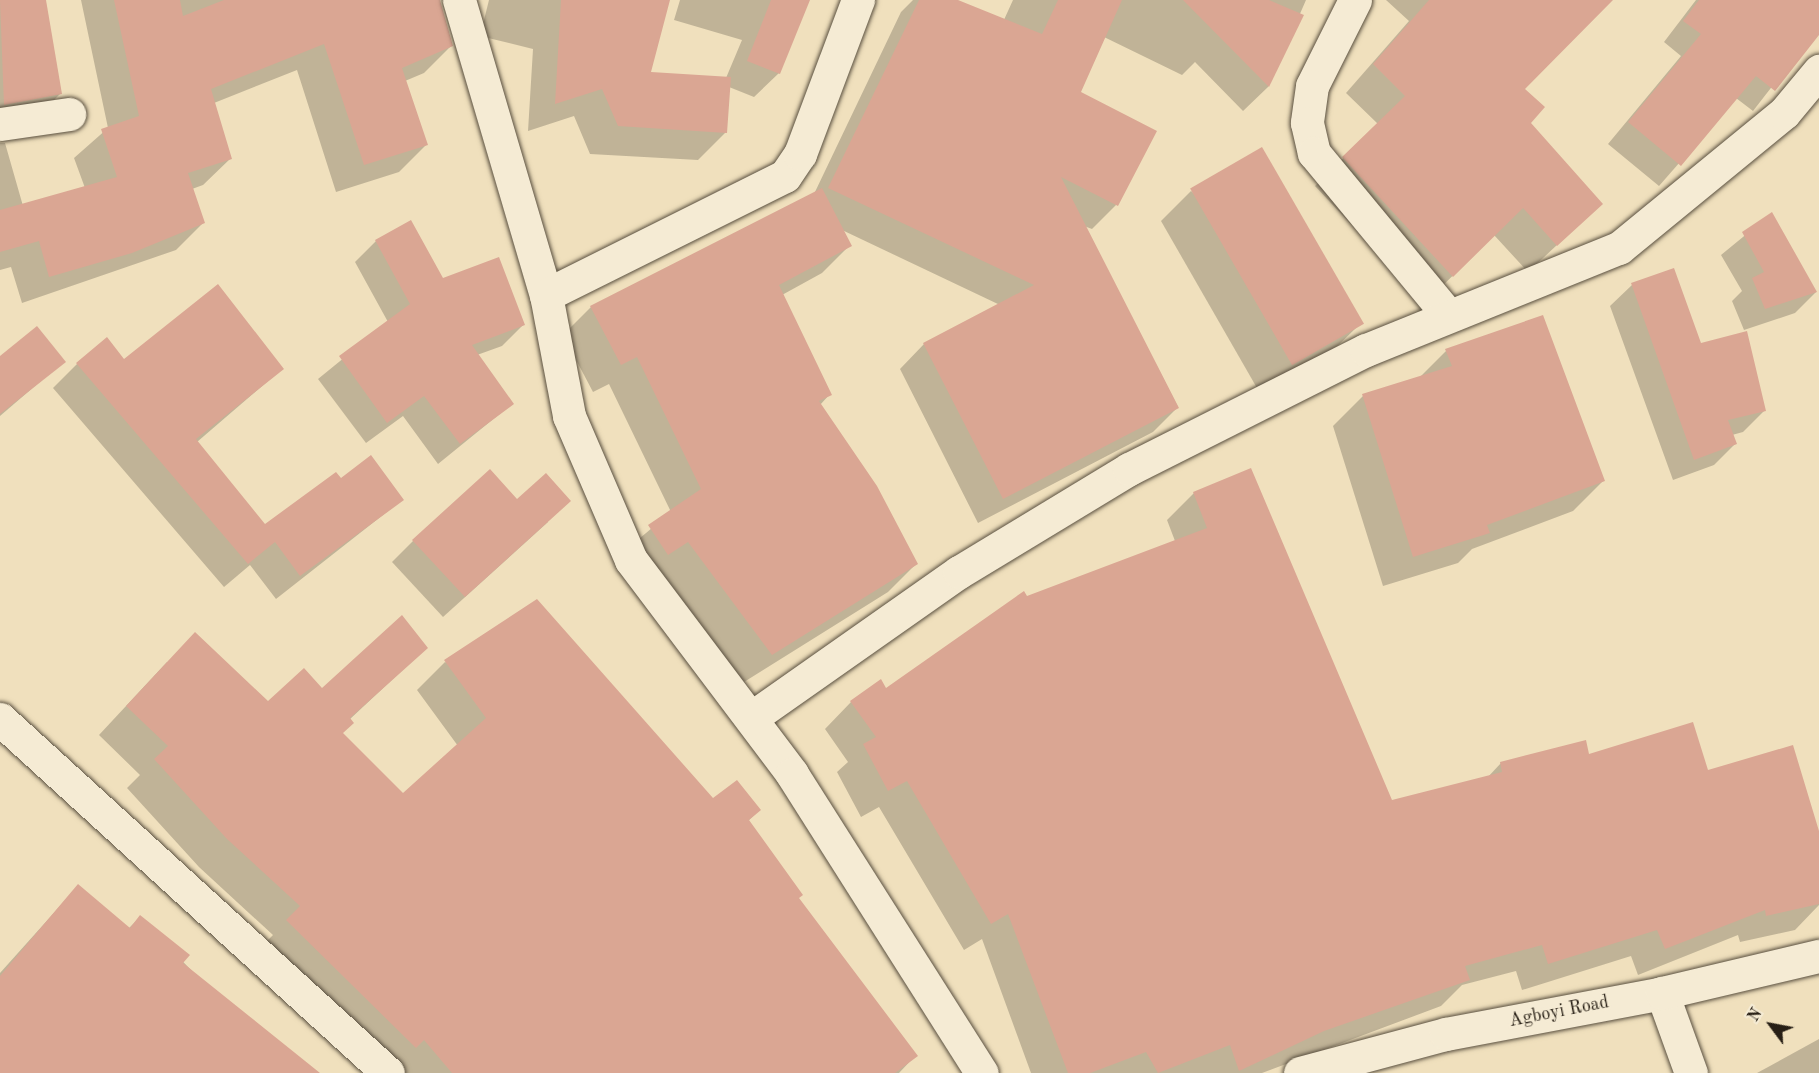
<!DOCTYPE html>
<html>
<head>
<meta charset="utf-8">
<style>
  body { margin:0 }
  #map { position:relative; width:1819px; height:1073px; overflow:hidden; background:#f0e0bd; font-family:"Old Standard TT",serif }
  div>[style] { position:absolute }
  .shadow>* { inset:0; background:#0003 }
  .building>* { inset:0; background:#daa693; transform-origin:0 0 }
  .roads { filter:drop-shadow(0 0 2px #594f3f) drop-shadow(0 0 2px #594f3f) }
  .minor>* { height:33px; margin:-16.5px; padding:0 16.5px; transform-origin:16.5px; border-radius:16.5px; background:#f5ebd4 }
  span { translate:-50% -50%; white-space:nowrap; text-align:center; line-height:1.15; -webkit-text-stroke:4.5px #f5ebd4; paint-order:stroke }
  .street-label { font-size:18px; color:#271f15 }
  .north { position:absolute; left:1741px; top:995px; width:60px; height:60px; -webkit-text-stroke:4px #f5ebd4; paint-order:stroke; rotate:302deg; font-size:16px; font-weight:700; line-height:24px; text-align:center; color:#271f15 }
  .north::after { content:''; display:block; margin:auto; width:21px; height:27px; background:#271f15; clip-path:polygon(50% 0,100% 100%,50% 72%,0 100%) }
</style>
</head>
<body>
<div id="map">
  <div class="shadow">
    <i style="clip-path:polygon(0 0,45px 0,60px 94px,33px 121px,0 127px)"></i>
    <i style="clip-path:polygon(81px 0,436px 0,451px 46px,424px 73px,405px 81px,426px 145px,399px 172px,336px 192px,297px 70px,214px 103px,231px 158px,203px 185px,192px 189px,203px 223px,176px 250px,22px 303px,11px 267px,0 270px,0 143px,5px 143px,23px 206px,85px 188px,74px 158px,108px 128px)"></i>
    <i style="clip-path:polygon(489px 0,668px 0,649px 74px,726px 78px,742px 40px,674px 20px,680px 0,809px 0,779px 73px,754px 97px,729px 87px,726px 132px,698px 160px,590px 154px,574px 116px,528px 131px,533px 49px,480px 36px)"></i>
    <i style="clip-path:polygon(913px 0,954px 0,1003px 22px,1013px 0,1306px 0,1268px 87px,1243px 111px,1195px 62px,1182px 75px,1104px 37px,1079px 93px,1116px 205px,1092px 229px,1084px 226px,1178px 407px,1153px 432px,978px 523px,900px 369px,924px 344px,1000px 305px,842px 230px,850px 245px,822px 273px,782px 295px,830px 394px,820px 405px,916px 564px,888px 592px,744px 682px,659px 569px,640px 581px,621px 554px,671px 512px,609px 384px,593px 392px,563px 335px,591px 307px,814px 194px,901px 12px)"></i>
    <i style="clip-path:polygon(1386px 0,1582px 0,1523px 89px,1529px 123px,1601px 204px,1528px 272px,1494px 235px,1425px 303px,1315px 186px,1378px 124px,1346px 93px,1409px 21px)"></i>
    <i style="clip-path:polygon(1696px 0,1819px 0,1819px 26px,1753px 111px,1736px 98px,1659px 186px,1608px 144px,1681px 56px,1664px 42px)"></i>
    <i style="clip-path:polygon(1191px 191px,1357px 327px,1326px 357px,1261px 395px,1161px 221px)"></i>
    <i style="clip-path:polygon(1771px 214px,1816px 292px,1795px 313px,1744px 330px,1732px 301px,1742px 291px,1721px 255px)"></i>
    <i style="clip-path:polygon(376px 241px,523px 325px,502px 346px,477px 355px,512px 404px,438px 464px,403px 416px,366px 443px,318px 379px,388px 322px,355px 262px)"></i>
    <i style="clip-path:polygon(1632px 285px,1764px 411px,1743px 432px,1732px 435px,1735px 444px,1714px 465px,1673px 480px,1610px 306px)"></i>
    <i style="clip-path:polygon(1446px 351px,1603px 481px,1573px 511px,1472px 549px,1458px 563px,1383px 586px,1333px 426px,1363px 396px,1419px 378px)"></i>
    <i style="clip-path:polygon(0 358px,64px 361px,0 416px)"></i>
    <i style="clip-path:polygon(124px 361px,282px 369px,197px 442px,265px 526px,340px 480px,402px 500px,276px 599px,250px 565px,224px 587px,53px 388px,77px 364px)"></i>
    <i style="clip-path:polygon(1194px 493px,1391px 801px,1487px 778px,1501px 763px,1588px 756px,1707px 772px,1819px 836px,1819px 905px,1795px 930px,1740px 942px,1738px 935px,1638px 975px,1631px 956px,1522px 990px,1516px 971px,1462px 985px,1441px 1006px,1262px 1073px,1031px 1073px,982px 939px,964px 950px,879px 807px,861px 817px,837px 772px,848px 762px,825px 729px,851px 702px,885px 690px,1026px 598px,1175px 541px,1167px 520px)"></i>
    <i style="clip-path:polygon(517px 501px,548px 522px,443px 617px,392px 562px,413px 541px)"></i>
    <i style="clip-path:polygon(426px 648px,349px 720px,342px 734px,403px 795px,458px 746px,417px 690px,445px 662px,713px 801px,759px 810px,748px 821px,798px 898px,916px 1055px,899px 1073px,400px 1073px,259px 949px,273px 935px,199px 867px,127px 788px,140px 775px,99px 735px,167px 662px,268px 703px,322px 690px)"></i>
    <i style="clip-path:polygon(78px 886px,128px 929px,140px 917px,290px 1073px,0 1073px,0 973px)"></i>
    <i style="clip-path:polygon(1819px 1039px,1819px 1073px,1757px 1073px)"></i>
  </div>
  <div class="building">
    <i style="clip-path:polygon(0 0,46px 0,62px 94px,4px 105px)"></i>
    <i style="clip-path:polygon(114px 0,180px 0,183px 16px,224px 0,440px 0,453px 46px,402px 68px,428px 145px,364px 165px,324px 44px,211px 89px,232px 159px,188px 173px,205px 223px,132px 253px,49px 277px,39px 241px,0 252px,0 210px,117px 177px,101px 129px,139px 116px)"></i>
    <i style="clip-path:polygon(561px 0,670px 0,651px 72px,731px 77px,727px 133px,618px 126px,602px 89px,555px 104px)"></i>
    <i style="clip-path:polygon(771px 0,810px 0,780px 74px,747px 61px)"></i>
    <i style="clip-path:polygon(919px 0,958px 0,1042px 34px,1058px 0,1122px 0,1081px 92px,1157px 131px,1118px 206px,1061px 177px,1179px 408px,1003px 499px,923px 343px,1034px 285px,828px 188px)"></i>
    <i style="clip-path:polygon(1183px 0,1269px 0,1304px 15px,1269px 87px)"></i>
    <i style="clip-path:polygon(1429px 0,1613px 0,1525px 89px,1545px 107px,1531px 123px,1603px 204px,1557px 246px,1523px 208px,1453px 277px,1342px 157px,1405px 96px,1373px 64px)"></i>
    <i style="clip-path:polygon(1699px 0,1819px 0,1819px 35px,1775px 91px,1756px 76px,1681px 166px,1628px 122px,1701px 34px,1683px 21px)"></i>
    <i style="left:1262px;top:147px;width:204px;height:83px;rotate:60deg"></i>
    <i style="clip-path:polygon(822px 188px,852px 246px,779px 285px,832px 395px,819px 401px,877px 486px,918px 564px,772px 655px,688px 542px,668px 555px,648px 525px,701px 489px,637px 357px,621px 365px,590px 306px)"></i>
    <i style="clip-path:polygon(1772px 212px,1817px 292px,1765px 309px,1752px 278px,1764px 272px,1742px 232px)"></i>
    <i style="clip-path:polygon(411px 220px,443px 278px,499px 257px,525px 325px,472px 345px,514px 404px,460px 444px,424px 396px,387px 423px,339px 356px,410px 304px,375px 240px)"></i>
    <i style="clip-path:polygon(1674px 268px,1701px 343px,1747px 331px,1766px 411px,1728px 420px,1737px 444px,1694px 460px,1631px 283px)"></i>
    <i style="clip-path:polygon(218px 284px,284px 369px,196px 439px,265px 524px,336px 472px,341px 478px,371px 455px,404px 500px,300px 576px,275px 542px,248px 564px,76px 363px,107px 337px,124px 359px)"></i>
    <i style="clip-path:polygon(1543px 315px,1605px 481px,1487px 525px,1490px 533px,1413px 557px,1362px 394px,1452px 366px,1445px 349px)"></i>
    <i style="clip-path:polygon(37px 326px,66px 362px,0 414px,0 356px)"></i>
    <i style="clip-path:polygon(1251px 468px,1392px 800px,1502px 772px,1500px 762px,1586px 740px,1589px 754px,1693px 722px,1708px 770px,1793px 745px,1819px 831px,1819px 904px,1766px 916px,1765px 910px,1665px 949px,1657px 930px,1548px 964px,1542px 945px,1465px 966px,1470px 980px,1324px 1031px,1239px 1071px,1230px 1045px,1158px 1073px,1146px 1052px,1090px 1073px,1068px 1073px,1008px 914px,991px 924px,907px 781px,888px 791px,863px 744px,876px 737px,850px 701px,881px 679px,886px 688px,1024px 591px,1027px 596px,1207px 528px,1193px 492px)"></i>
    <i style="clip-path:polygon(490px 469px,517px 499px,546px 473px,571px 501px,465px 597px,412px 540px)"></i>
    <i style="clip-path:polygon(537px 599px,713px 798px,737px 780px,761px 810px,749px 820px,803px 895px,799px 898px,918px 1056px,895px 1073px,452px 1073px,424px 1040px,416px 1048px,286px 920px,300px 906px,227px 839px,154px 759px,168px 746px,126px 706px,195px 632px,268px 701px,304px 668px,322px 688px,402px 615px,428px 648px,350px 718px,354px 723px,343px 733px,403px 793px,486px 718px,444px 660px)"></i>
    <i style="clip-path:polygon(78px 884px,130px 928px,140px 915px,190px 955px,183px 963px,320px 1073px,0 1073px,0 976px)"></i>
  </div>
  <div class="roads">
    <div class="minor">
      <i style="left:459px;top:0;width:308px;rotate:73.6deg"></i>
      <i style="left:546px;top:295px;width:123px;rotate:79.2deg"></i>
      <i style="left:569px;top:416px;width:157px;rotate:66.7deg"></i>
      <i style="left:631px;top:560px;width:268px;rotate:53deg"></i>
      <i style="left:792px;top:774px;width:354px;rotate:57.6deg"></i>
      <i style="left:1355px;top:0;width:96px;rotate:116.6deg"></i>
      <i style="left:1312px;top:86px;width:37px;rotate:98deg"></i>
      <i style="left:1307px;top:123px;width:31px;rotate:77deg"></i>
      <i style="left:1314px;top:153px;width:210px;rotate:50.4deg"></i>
      <i style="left:0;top:124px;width:70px;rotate:-8.2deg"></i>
      <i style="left:546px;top:295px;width:267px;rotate:-26.5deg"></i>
      <i style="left:785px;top:176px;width:27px;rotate:-56deg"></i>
      <i style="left:800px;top:154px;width:165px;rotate:-69.4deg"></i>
      <i style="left:751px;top:718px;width:254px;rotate:-35.1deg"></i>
      <i style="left:959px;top:572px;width:199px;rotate:-31.2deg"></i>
      <i style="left:1129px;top:469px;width:265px;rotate:-26.7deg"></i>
      <i style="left:1366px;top:350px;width:273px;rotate:-22deg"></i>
      <i style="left:1619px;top:248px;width:213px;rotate:-39.3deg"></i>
      <i style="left:1784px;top:113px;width:55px;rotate:-50.2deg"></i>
      <i style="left:0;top:719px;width:525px;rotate:42.38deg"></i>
      <i style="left:1662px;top:993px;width:85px;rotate:70.1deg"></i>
      <i style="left:1300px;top:1073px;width:151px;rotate:-15deg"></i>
      <i style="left:1446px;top:1034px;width:220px;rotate:-10.7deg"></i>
      <i style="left:1662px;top:993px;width:161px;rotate:-13.3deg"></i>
    </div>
  </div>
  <div class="street-label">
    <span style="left:1559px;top:1012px;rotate:-11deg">Agboyi Road</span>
  </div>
  <div class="north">N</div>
</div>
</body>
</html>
